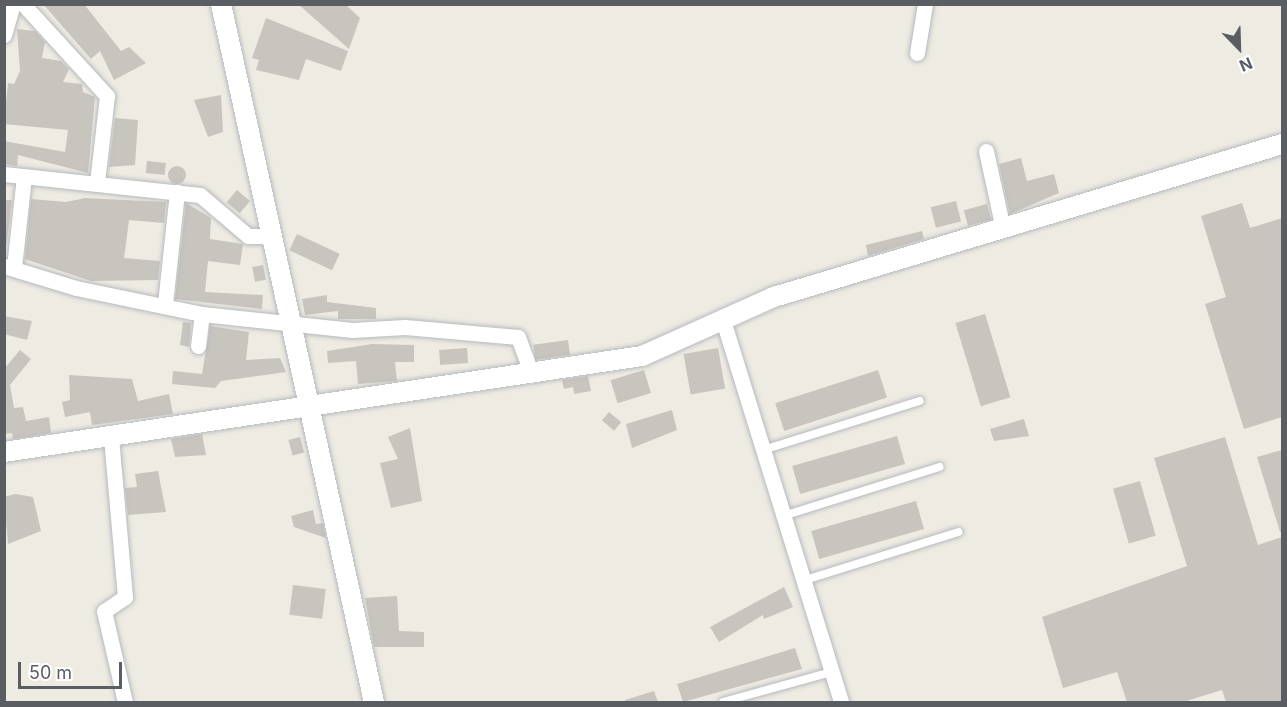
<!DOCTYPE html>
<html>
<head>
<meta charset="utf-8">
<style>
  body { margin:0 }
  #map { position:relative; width:1287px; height:707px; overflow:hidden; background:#edebe2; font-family:Inter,sans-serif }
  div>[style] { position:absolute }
  .building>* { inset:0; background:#c8c5bf; transform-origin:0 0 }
  .round { border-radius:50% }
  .roads { filter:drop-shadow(0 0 2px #b7b9be) drop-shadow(0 0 2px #b7b9be) }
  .service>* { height:8px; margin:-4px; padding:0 4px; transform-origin:4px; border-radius:4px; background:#fff }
  .minor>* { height:15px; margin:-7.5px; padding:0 7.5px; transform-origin:7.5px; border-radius:7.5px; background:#fff }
  .tertiary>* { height:20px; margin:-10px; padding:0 10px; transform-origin:10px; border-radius:10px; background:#fff }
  span { translate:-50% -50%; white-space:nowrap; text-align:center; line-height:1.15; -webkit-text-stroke:4.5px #fff; paint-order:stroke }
  .frame { position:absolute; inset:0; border:6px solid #5a5d62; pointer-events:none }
  .north { position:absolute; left:1209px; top:18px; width:60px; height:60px; -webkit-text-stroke:4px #fff; paint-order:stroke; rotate:157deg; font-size:16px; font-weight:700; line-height:24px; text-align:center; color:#5a5d62 }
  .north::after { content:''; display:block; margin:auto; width:21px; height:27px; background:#5a5d62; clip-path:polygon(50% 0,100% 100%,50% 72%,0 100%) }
  .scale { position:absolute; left:18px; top:662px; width:104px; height:27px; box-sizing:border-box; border:3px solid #5a5d62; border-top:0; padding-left:8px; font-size:18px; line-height:21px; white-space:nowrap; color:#5a5d62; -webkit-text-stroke:4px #fff; paint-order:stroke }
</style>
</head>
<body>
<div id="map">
  <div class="building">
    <i style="clip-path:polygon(43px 4px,84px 4px,121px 51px,129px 47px,146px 63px,114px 80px,100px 51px,91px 59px)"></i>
    <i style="clip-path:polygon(298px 4px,345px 4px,360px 18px,349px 49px)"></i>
    <i style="clip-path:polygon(266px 18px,348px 51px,341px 71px,306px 59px,299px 80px,256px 70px,259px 60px,252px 58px)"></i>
    <i style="clip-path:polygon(17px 29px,35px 31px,45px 42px,42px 58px,61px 61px,69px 69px,63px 82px,82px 84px,83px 92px,95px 97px,88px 173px,18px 155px,17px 166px,4px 164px,4px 141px,65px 152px,68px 130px,4px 124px,8px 83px,14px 84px,20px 71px)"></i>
    <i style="clip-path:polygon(221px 95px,223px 132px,208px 137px,194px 100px)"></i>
    <i style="clip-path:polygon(115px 118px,138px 120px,135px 165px,109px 167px)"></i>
    <i style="clip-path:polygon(1021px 158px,1027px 181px,1054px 174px,1059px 193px,1010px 214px,999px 164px)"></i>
    <i style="left:147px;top:161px;width:19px;height:12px;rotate:6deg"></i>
    <i class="round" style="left:168px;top:166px;width:18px;height:18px"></i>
    <i style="left:237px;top:190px;width:17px;height:16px;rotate:40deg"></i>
    <i style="clip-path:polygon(85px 198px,166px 202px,164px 223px,129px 220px,124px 258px,160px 261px,158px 280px,91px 281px,25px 259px,31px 199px,66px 202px)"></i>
    <i style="clip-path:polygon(4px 200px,12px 200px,5px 257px,4px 256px)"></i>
    <i style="left:956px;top:201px;width:21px;height:26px;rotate:76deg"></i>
    <i style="clip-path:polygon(186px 203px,211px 218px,210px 239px,243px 244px,240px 265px,208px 261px,205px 292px,263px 295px,262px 309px,175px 299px)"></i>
    <i style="clip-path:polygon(1242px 203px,1250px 228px,1282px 218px,1282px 417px,1244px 429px,1205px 304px,1226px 297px,1201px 216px)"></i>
    <i style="left:987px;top:204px;width:16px;height:24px;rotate:75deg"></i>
    <i style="clip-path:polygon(922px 231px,924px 239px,868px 256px,866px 245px)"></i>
    <i style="left:297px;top:234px;width:47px;height:18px;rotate:25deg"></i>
    <i style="left:263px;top:265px;width:15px;height:11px;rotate:79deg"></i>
    <i style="clip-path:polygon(327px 295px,327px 302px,376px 308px,376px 319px,338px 319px,338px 311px,305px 315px,302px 299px)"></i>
    <i style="left:985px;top:314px;width:87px;height:31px;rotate:73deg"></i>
    <i style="clip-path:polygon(4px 316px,32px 321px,27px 340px,4px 334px)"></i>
    <i style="clip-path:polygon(183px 322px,191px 323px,189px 347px,180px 345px)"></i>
    <i style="clip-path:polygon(210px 326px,249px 332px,246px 360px,280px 358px,286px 372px,221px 381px,215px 388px,172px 384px,173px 371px,202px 374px)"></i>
    <i style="left:568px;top:340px;width:15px;height:35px;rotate:82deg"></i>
    <i style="clip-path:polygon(372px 344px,414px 345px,414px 362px,395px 362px,397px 381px,358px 384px,356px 361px,328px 363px,327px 351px)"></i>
    <i style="left:467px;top:348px;width:15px;height:28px;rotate:86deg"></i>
    <i style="left:718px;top:348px;width:41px;height:35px;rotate:80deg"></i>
    <i style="clip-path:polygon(20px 350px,31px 359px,10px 385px,14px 408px,23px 407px,26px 421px,49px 417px,51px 433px,13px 439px,12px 433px,4px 434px,4px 369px)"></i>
    <i style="left:644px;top:370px;width:24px;height:35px;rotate:73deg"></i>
    <i style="left:878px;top:370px;width:29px;height:108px;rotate:72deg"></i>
    <i style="clip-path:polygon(69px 375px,132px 379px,138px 401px,169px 394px,173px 414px,92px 425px,90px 412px,65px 417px,62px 402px,70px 400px)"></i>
    <i style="clip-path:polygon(588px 376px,591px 391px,574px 394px,573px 387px,564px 389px,562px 380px)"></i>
    <i style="clip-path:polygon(672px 410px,677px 430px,632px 448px,626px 424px)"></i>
    <i style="left:609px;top:412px;width:16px;height:11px;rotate:40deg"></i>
    <i style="clip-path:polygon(1024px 419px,1029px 436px,994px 441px,990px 429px)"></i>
    <i style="clip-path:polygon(410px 428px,422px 501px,391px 508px,380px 463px,398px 459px,388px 437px)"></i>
    <i style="clip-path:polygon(202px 434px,206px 455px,175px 457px,171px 439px)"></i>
    <i style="left:897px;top:436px;width:29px;height:109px;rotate:74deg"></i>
    <i style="left:300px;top:437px;width:16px;height:12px;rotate:75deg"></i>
    <i style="clip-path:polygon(1225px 437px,1258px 545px,1282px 537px,1282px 702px,1226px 702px,1222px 690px,1183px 702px,1127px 702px,1117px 672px,1063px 688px,1042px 617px,1187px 566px,1154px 458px)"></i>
    <i style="clip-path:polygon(1282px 450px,1282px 532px,1280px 532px,1257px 457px)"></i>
    <i style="clip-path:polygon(158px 471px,166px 512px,128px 515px,125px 488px,137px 487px,135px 474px)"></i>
    <i style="left:1140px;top:481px;width:57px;height:28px;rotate:74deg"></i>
    <i style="clip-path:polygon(15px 494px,33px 497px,41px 531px,8px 544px,4px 497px)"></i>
    <i style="left:916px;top:501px;width:29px;height:109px;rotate:74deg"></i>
    <i style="clip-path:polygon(313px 510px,316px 524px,323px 523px,326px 538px,294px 527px,291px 516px)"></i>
    <i style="left:293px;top:585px;width:33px;height:30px;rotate:7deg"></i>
    <i style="clip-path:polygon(784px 587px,793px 607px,764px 619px,763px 615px,719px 642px,710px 627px)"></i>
    <i style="clip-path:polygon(397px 596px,399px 631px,424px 632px,424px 647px,374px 647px,365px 598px)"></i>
    <i style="clip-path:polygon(795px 648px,802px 669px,683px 702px,677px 684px)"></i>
    <i style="clip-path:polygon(654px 691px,658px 702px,625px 702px,625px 700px)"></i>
  </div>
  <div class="roads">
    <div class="service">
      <i style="left:763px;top:450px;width:164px;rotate:-17.4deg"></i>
      <i style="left:783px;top:516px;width:164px;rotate:-17.4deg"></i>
      <i style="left:802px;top:581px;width:164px;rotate:-17.4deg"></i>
      <i style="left:723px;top:702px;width:112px;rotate:-15.5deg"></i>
    </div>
    <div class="minor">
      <i style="left:23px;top:4px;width:125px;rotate:47.6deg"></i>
      <i style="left:107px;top:96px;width:88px;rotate:96.6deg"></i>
      <i style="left:4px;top:35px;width:32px;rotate:-74deg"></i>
      <i style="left:917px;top:53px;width:50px;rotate:-80.7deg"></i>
      <i style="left:986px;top:151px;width:80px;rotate:77.7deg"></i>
      <i style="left:4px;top:174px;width:197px;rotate:6.1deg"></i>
      <i style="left:200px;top:195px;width:63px;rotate:40.5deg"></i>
      <i style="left:248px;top:236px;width:26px"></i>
      <i style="left:4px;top:266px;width:75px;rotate:17deg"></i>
      <i style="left:76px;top:288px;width:129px;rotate:11.7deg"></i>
      <i style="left:202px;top:314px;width:151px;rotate:6.1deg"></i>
      <i style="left:352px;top:330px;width:53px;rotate:-3.2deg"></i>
      <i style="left:405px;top:327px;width:113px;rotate:5.1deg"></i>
      <i style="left:518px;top:337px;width:40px;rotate:69.8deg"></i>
      <i style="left:14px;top:267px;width:91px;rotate:-83.7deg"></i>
      <i style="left:165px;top:304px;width:113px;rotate:-83.9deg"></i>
      <i style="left:722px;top:317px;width:403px;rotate:72.8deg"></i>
      <i style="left:198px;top:346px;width:32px;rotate:-83deg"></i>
      <i style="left:111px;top:437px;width:161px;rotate:85deg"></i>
      <i style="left:125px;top:597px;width:25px;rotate:146deg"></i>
      <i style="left:104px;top:611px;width:93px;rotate:77deg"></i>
    </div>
    <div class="tertiary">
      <i style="left:221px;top:4px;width:715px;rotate:77.64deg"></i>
      <i style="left:4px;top:452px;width:645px;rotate:-8.56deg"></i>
      <i style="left:642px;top:356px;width:145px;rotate:-24.1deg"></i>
      <i style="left:774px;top:297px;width:531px;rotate:-16.76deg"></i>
    </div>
  </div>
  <div class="frame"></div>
  <div class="north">N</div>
  <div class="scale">50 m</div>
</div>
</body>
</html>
